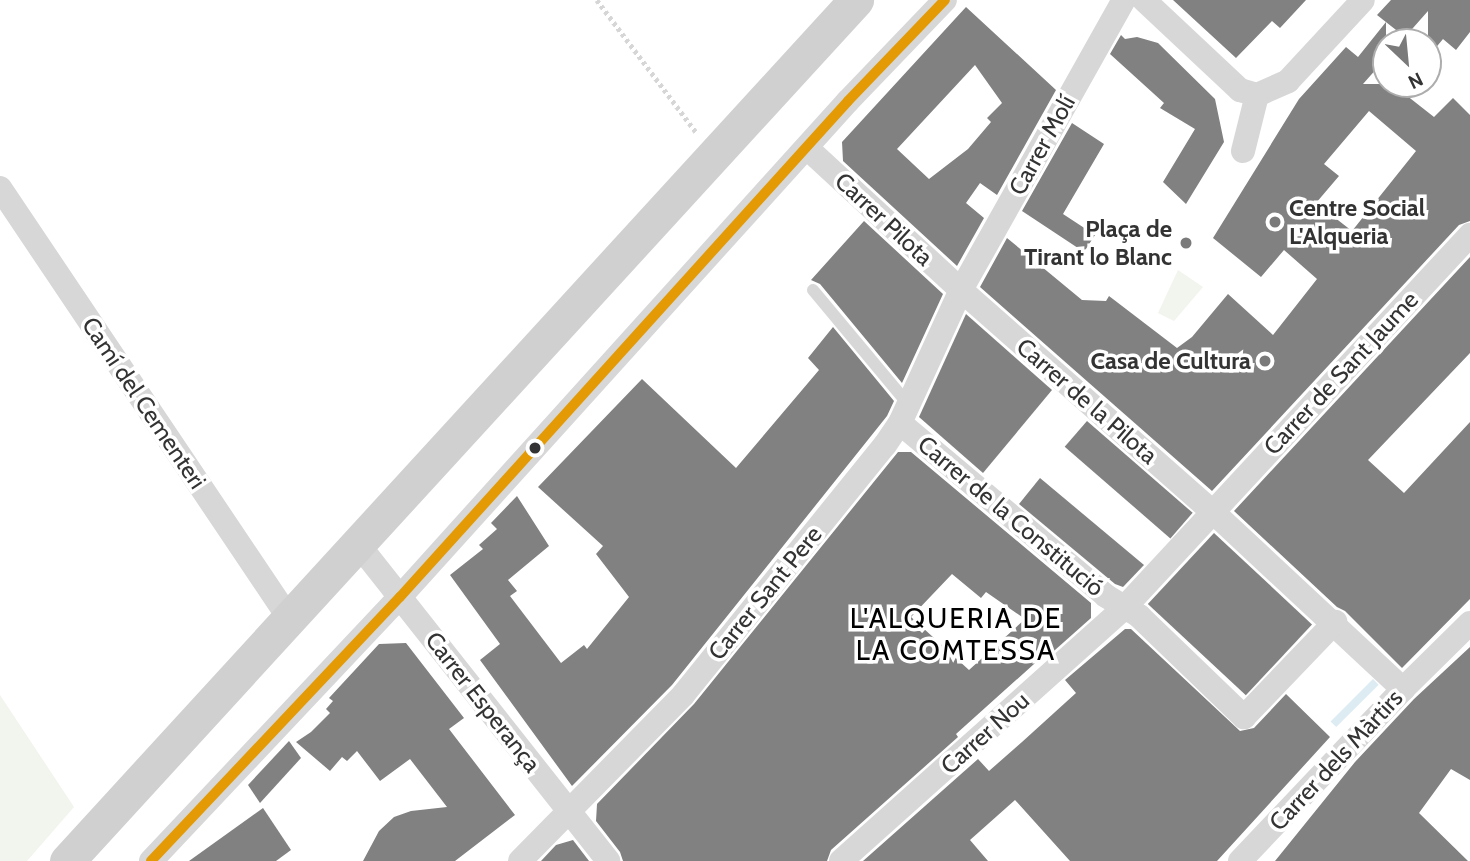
<!DOCTYPE html>
<html>
<head>
<meta charset="utf-8">
<style>
  body { margin:0 }
  #map { position:relative; width:1470px; height:861px; overflow:hidden; background:#fff; font-family:Cabin,sans-serif }
  div>[style] { position:absolute }
  .green>* { inset:0; background:#f1f5ed }
  .water>* { inset:0; background:#ddebf3; transform-origin:0 0 }
  .building>* { inset:0; background:#818181; transform-origin:0 0 }
  .path>* { height:4.5px; margin-top:-2.25px; transform-origin:0; background:repeating-linear-gradient(90deg,#d6d6d6 0 3.5px,transparent 0 7px) }
  .lane>* { height:12px; margin:-6px; padding:0 6px; transform-origin:6px; border-radius:6px; background:#d7d7d7 }
  .street>* { height:24px; margin:-12px; padding:0 12px; transform-origin:12px; border-radius:12px; background:#d7d7d7 }
  .secondary>* { height:35px; margin:-17.5px; padding:0 17.5px; transform-origin:17.5px; border-radius:17.5px; background:#d0d0d0 }
  .bus-1>* { height:10px; margin:-5px; padding:0 5px; transform-origin:5px; border-radius:5px; background:#e39a05 }
  .dots>* { width:19px; height:19px; translate:-50% -50%; box-sizing:border-box; border:4px solid #fff; border-radius:50% }
  span { translate:-50% -50%; white-space:nowrap; text-align:center; line-height:1.15; -webkit-text-stroke:7px #fff; paint-order:stroke }
  .street-label { font-size:24px; color:#333 }
  .poi-label { font-size:24px; color:#333; font-weight:700 }
  .left { translate:0 -50%; text-align:left }
  .right { translate:-100% -50%; text-align:right }
  .quarter-label { font-size:28px; color:#000; letter-spacing:2px }
  .north { position:absolute; left:1372px; top:28px; width:70px; height:70px; box-sizing:border-box; background:#fff; border:2px solid #adadad; border-radius:50%; rotate:154deg; font-size:19px; font-weight:700; line-height:28px; text-align:center; color:#333 }
  .north::after { content:''; display:block; margin:auto; width:24px; height:32px; background:#7a7a7a; clip-path:polygon(50% 0,100% 100%,50% 72%,0 100%) }
</style>
</head>
<body>
<div id="map">
  <div class="green">
    <i style="clip-path:polygon(1178px 270px,1203px 287px,1174px 321px,1158px 313px)"></i>
    <i style="clip-path:polygon(0 695px,74px 807px,27px 861px,0 861px)"></i>
  </div>
  <div class="water">
    <i style="left:1373px;top:679px;width:8px;height:60px;rotate:45deg"></i>
  </div>
  <div class="building">
    <i style="clip-path:polygon(1173px 0,1306px 0,1280px 28px,1272px 21px,1236px 58px)"></i>
    <i style="clip-path:polygon(1391px 0,1470px 0,1470px 32px,1456px 50px,1443px 39px,1428px 57px,1428px 11px,1405px 37px,1377px 15px)"></i>
    <i style="clip-path:polygon(evenodd,966px 7px,1056px 90px,997px 195px,980px 183px,966px 203px,984px 218px,957px 266px,843px 161px,842px 142px,966px 7px,975px 65px,1002px 103px,987px 118px,991px 122px,968px 149px,929px 179px,897px 149px,975px 65px)"></i>
    <i style="clip-path:polygon(evenodd,1386px 22px,1386px 58px,1363px 84px,1392px 84px,1434px 117px,1453px 98px,1470px 115px,1470px 221px,1459px 225px,1212px 491px,980px 287px,1007px 238px,1082px 300px,1106px 301px,1109px 296px,1177px 348px,1192px 337px,1228px 294px,1273px 335px,1317px 279px,1284px 250px,1261px 277px,1213px 238px,1299px 99px,1346px 47px,1358px 57px,1386px 22px,1369px 111px,1416px 151px,1352px 231px,1316px 203px,1339px 176px,1324px 164px,1369px 111px)"></i>
    <i style="clip-path:polygon(1121px 35px,1125px 39px,1137px 37px,1158px 43px,1215px 99px,1224px 142px,1186px 204px,1163px 182px,1195px 129px,1160px 108px,1164px 103px,1110px 54px)"></i>
    <i style="clip-path:polygon(1072px 123px,1104px 144px,1063px 214px,1095px 235px,1084px 252px,1022px 211px)"></i>
    <i style="clip-path:polygon(864px 221px,943px 294px,902px 383px,820px 284px,811px 280px)"></i>
    <i style="clip-path:polygon(1470px 257px,1470px 353px,1368px 460px,1404px 493px,1470px 422px,1470px 599px,1402px 668px,1345px 611px,1337px 607px,1234px 511px)"></i>
    <i style="clip-path:polygon(966px 314px,1052px 390px,983px 473px,919px 417px)"></i>
    <i style="clip-path:polygon(833px 327px,894px 401px,887px 416px,672px 685px,572px 786px,480px 660px,500px 644px,450px 575px,483px 549px,479px 545px,497px 529px,491px 523px,517px 496px,549px 546px,508px 580px,517px 591px,510px 596px,561px 663px,584px 645px,587px 649px,629px 597px,596px 554px,603px 546px,538px 487px,642px 379px,736px 468px,819px 370px,808px 358px)"></i>
    <i style="left:1087px;top:421px;width:140px;height:34px;rotate:41deg"></i>
    <i style="clip-path:polygon(evenodd,898px 452px,911px 452px,1091px 603px,1091px 618px,1046px 658px,1044px 655px,956px 734px,958px 737px,831px 850px,827px 861px,623px 861px,620px 852px,596px 821px,597px 804px,694px 704px,898px 452px,952px 574px,981px 598px,986px 592px,1025px 619px,969px 670px,911px 617px,952px 574px)"></i>
    <i style="clip-path:polygon(1040px 478px,1144px 565px,1123px 587px,1115px 584px,1019px 504px)"></i>
    <i style="left:1214px;top:533px;width:134px;height:97px;rotate:43deg"></i>
    <i style="clip-path:polygon(1125px 629px,1131px 629px,1240px 731px,1254px 728px,1286px 694px,1330px 737px,1217px 861px,1070px 861px,1015px 800px,970px 840px,988px 861px,863px 861px,978px 759px,989px 771px,1022px 742px,1076px 693px,1065px 680px)"></i>
    <i style="clip-path:polygon(406px 643px,464px 718px,449px 729px,515px 815px,455px 861px,363px 861px,379px 831px,394px 817px,411px 811px,447px 807px,410px 759px,380px 781px,357px 751px,347px 761px,342px 757px,330px 771px,296px 742px,311px 732px,330px 713px,326px 709px,333px 701px,329px 698px,379px 644px)"></i>
    <i style="clip-path:polygon(1470px 647px,1470px 780px,1451px 769px,1419px 813px,1468px 861px,1275px 861px,1355px 762px,1414px 699px)"></i>
    <i style="clip-path:polygon(289px 741px,301px 758px,260px 803px,248px 785px)"></i>
    <i style="clip-path:polygon(263px 808px,291px 850px,276px 861px,189px 861px)"></i>
    <i style="clip-path:polygon(573px 840px,589px 861px,541px 861px,556px 845px)"></i>
  </div>
  <div class="path">
    <i style="left:597px;top:0;width:166px;rotate:53.1deg"></i>
  </div>
  <div class="lane">
    <i style="left:813px;top:290px;width:148px;rotate:50.2deg"></i>
  </div>
  <div class="street">
    <i style="left:1144px;top:0;width:132px;rotate:43.2deg"></i>
    <i style="left:1240px;top:90px;width:18px;rotate:16deg"></i>
    <i style="left:1257px;top:95px;width:34px;rotate:-24deg"></i>
    <i style="left:1288px;top:81px;width:110px;rotate:-47.2deg"></i>
    <i style="left:807px;top:148px;width:209px;rotate:42.7deg"></i>
    <i style="left:961px;top:290px;width:336px;rotate:41.4deg"></i>
    <i style="left:1213px;top:512px;width:260px;rotate:43deg"></i>
    <i style="left:1243px;top:151px;width:58px;rotate:-76deg"></i>
    <i style="left:0;top:188px;width:518px;rotate:56.1deg"></i>
    <i style="left:900px;top:423px;width:269px;rotate:40deg"></i>
    <i style="left:1106px;top:596px;width:39px;rotate:31deg"></i>
    <i style="left:1139px;top:616px;width:146px;rotate:43.9deg"></i>
    <i style="left:1244px;top:717px;width:132px;rotate:-46.2deg"></i>
    <i style="left:358px;top:544px;width:404px;rotate:51.7deg"></i>
    <i style="left:151px;top:861px;width:363px;rotate:-46.7deg"></i>
    <i style="left:400px;top:597px;width:668px;rotate:-47.91deg"></i>
    <i style="left:848px;top:101px;width:140px;rotate:-46.2deg"></i>
    <i style="left:520px;top:861px;width:233px;rotate:-45.5deg"></i>
    <i style="left:683px;top:695px;width:321px;rotate:-51.1deg"></i>
    <i style="left:885px;top:445px;width:27px;rotate:-56deg"></i>
    <i style="left:900px;top:423px;width:146px;rotate:-65.4deg"></i>
    <i style="left:961px;top:290px;width:333px;rotate:-60.7deg"></i>
    <i style="left:841px;top:861px;width:380px;rotate:-41.8deg"></i>
    <i style="left:1124px;top:608px;width:509px;rotate:-47.15deg"></i>
    <i style="left:1240px;top:861px;width:237px;rotate:-46.5deg"></i>
    <i style="left:1403px;top:689px;width:94px;rotate:-44.6deg"></i>
  </div>
  <div class="secondary">
    <i style="left:67px;top:861px;width:1168px;rotate:-47.5deg"></i>
  </div>
  <div class="bus-1">
    <i style="left:151px;top:861px;width:363px;rotate:-46.7deg"></i>
    <i style="left:400px;top:597px;width:668px;rotate:-47.91deg"></i>
    <i style="left:848px;top:101px;width:140px;rotate:-46.2deg"></i>
  </div>
  <div class="dots">
    <i style="left:1275px;top:222px;background:#7a7a7a"></i>
    <i style="left:1186px;top:243px;background:#7a7a7a"></i>
    <i style="left:1265px;top:361px;background:#7a7a7a"></i>
    <i style="left:535px;top:448px;background:#333"></i>
  </div>
  <div class="street-label">
    <span style="left:1042px;top:145px;rotate:-61deg">Carrer Molí</span>
    <span style="left:884px;top:219px;rotate:43deg">Carrer Pilota</span>
    <span style="left:1341px;top:373px;rotate:-47deg">Carrer de Sant Jaume</span>
    <span style="left:1087px;top:401px;rotate:41deg">Carrer de la Pilota</span>
    <span style="left:144px;top:403px;rotate:56deg">Camí del Cementeri</span>
    <span style="left:1011px;top:516px;rotate:40deg">Carrer de la Constitució</span>
    <span style="left:765px;top:593px;rotate:-51deg">Carrer Sant Pere</span>
    <span style="left:483px;top:702px;rotate:52deg">Carrer Esperança</span>
    <span style="left:985px;top:733px;rotate:-42deg">Carrer Nou</span>
    <span style="left:1336px;top:760px;rotate:-47deg">Carrer dels Màrtirs</span>
  </div>
  <div class="poi-label">
    <span class="left" style="left:1289px;top:222px">Centre Social<br>L'Alqueria</span>
    <span class="right" style="left:1172px;top:243px">Plaça de<br>Tirant lo Blanc</span>
    <span class="right" style="left:1251px;top:361px">Casa de Cultura</span>
  </div>
  <div class="quarter-label">
    <span style="left:956px;top:634px">L'ALQUERIA DE<br>LA COMTESSA</span>
  </div>
  <div class="north">N</div>
</div>
</body>
</html>
